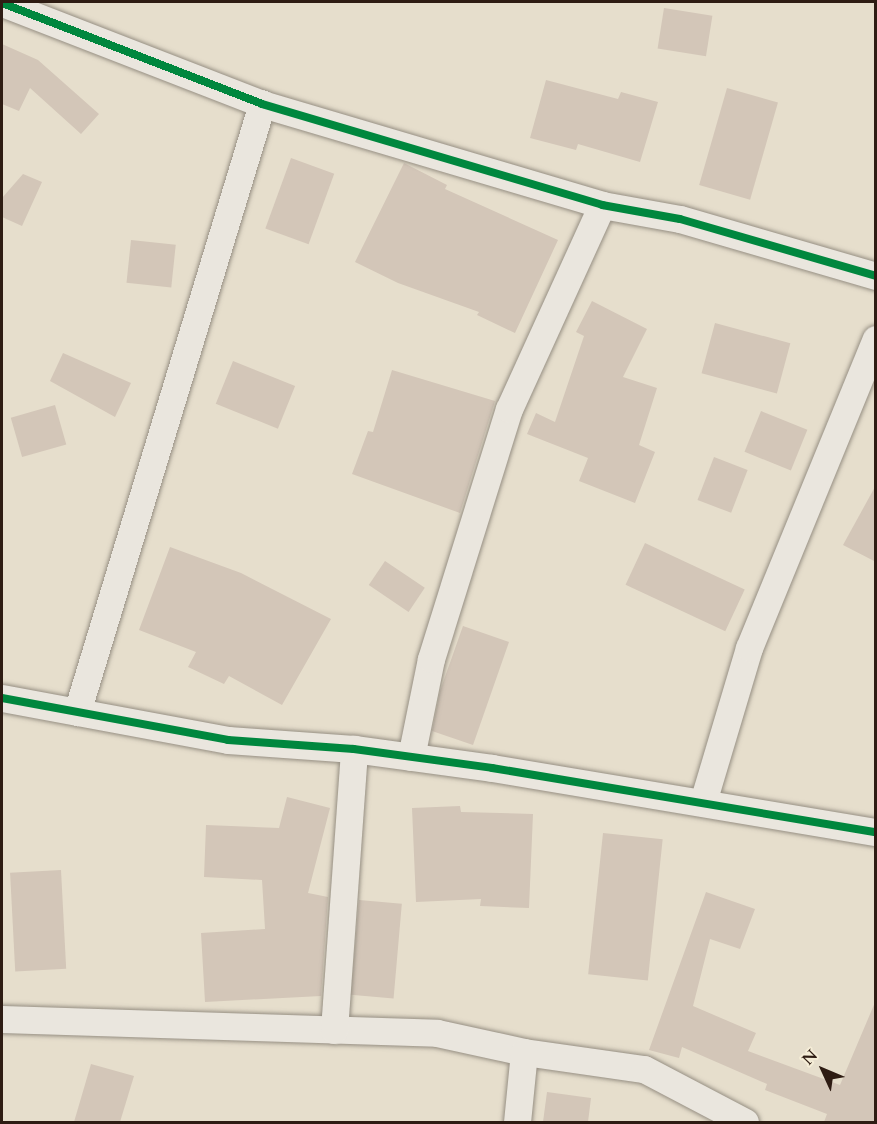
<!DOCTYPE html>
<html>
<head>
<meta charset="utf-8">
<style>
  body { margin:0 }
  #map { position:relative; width:877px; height:1124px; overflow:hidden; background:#e6decc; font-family:Cardo,serif }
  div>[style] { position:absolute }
  .building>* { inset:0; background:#d3c6b8; transform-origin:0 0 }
  .roads { filter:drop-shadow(0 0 2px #968f83) drop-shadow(0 0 2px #968f83) }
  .street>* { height:27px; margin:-13.5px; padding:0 13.5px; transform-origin:13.5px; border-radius:13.5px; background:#eae6de }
  .cycleway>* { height:8px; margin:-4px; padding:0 4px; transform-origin:4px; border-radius:4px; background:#00873e }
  span { translate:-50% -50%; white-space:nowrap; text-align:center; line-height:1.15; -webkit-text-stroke:5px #f5edd7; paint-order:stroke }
  .frame { position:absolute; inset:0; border:3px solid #2e1c13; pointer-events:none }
  .north { position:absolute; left:793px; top:1040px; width:60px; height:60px; -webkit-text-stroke:4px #f5edd7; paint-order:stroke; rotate:314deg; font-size:16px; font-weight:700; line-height:24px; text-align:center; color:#2e1c13 }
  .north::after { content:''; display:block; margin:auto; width:21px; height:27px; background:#2e1c13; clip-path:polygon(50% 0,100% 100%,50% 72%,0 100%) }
</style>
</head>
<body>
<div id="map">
  <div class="building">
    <i style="left:664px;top:8px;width:49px;height:41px;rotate:9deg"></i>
    <i style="clip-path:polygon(2px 44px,38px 60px,99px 114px,81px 134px,30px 88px,19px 111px,2px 104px)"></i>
    <i style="clip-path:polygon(546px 80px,618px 99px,621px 92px,658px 102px,640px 162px,578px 144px,576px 150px,530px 138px)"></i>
    <i style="left:727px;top:88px;width:53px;height:101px;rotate:16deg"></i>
    <i style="left:291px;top:158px;width:46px;height:75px;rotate:20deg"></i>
    <i style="clip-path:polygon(404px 163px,447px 185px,445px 189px,558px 240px,515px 333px,477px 315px,479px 312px,398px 283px,355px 262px)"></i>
    <i style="clip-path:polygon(23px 174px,42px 182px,22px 226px,2px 217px,2px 198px)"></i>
    <i style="left:131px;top:240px;width:45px;height:43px;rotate:6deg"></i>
    <i style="clip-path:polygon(592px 301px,647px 329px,623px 377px,657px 388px,639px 445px,655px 452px,635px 503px,579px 481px,588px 458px,527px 434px,536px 413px,555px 422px,584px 336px,576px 332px)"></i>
    <i style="left:715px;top:323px;width:78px;height:52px;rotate:15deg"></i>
    <i style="clip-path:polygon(63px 353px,131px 383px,115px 417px,50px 381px)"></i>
    <i style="left:233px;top:361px;width:67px;height:46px;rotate:22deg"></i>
    <i style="clip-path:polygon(392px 370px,495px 401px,460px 513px,352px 474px,368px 431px,373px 432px)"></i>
    <i style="left:55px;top:405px;width:41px;height:46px;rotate:74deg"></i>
    <i style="left:761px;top:411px;width:50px;height:44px;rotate:22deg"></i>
    <i style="left:714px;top:457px;width:36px;height:46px;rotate:21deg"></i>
    <i style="clip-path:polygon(876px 485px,876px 562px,843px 545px)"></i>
    <i style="left:645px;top:543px;width:110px;height:46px;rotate:25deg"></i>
    <i style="clip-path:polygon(170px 547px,241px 573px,331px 619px,282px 705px,229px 676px,224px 684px,188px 667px,196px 652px,139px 630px)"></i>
    <i style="left:385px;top:561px;width:48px;height:29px;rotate:34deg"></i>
    <i style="clip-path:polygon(463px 626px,509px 642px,473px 745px,432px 731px,440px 691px)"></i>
    <i style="clip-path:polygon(287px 797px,330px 808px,308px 893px,328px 897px,321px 996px,205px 1002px,201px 933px,265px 929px,262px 880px,204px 877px,206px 825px,279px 828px)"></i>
    <i style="clip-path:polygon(460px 806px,461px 812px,533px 814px,529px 908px,480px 906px,481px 899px,416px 902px,412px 808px)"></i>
    <i style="left:603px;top:833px;width:60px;height:142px;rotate:6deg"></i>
    <i style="left:61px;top:870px;width:99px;height:51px;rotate:87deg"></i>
    <i style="clip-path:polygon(706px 892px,755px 909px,740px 949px,710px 939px,693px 1006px,756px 1033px,748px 1051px,840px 1085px,876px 1000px,876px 1122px,824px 1122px,827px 1114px,765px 1090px,767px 1084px,682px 1047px,679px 1058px,649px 1050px)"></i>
    <i style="left:359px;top:900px;width:43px;height:95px;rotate:5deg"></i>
    <i style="clip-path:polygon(91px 1064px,134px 1076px,120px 1122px,74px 1122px)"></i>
    <i style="clip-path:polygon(547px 1092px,591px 1098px,588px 1122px,543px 1122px)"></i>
  </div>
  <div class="roads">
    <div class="street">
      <i style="left:2px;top:3px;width:279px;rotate:21.2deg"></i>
      <i style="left:262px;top:104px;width:355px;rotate:16.5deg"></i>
      <i style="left:602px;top:205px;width:79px;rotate:10.2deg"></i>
      <i style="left:680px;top:219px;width:204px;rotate:16.2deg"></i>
      <i style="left:2px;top:698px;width:230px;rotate:10.5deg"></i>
      <i style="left:228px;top:740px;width:126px;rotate:4.1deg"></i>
      <i style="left:354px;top:749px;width:139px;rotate:7.8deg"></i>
      <i style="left:492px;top:768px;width:389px;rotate:9.5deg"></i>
      <i style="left:77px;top:712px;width:636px;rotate:-73.08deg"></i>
      <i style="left:411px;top:757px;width:100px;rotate:-78.5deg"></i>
      <i style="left:431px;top:659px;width:262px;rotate:-72.7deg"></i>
      <i style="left:509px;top:409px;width:224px;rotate:-65.5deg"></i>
      <i style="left:703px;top:802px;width:161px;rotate:-73.4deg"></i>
      <i style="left:749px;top:648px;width:334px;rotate:-67.7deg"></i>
      <i style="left:2px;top:1019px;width:435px;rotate:1.8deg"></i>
      <i style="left:437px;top:1033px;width:89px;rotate:12.3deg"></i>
      <i style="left:524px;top:1052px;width:121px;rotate:8.1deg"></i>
      <i style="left:644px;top:1069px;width:114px;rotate:27.7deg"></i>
      <i style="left:334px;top:1030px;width:282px;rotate:-85.9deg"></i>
      <i style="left:517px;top:1122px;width:70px;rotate:-84.3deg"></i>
    </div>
  </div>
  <div class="cycleway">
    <i style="left:2px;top:3px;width:279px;rotate:21.2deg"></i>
    <i style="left:262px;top:104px;width:355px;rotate:16.5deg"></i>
    <i style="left:602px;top:205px;width:79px;rotate:10.2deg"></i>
    <i style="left:680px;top:219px;width:204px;rotate:16.2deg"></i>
    <i style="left:2px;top:698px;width:230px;rotate:10.5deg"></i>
    <i style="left:228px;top:740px;width:126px;rotate:4.1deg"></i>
    <i style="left:354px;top:749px;width:139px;rotate:7.8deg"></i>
    <i style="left:492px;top:768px;width:389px;rotate:9.5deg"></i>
  </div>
  <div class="frame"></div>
  <div class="north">N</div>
</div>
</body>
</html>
